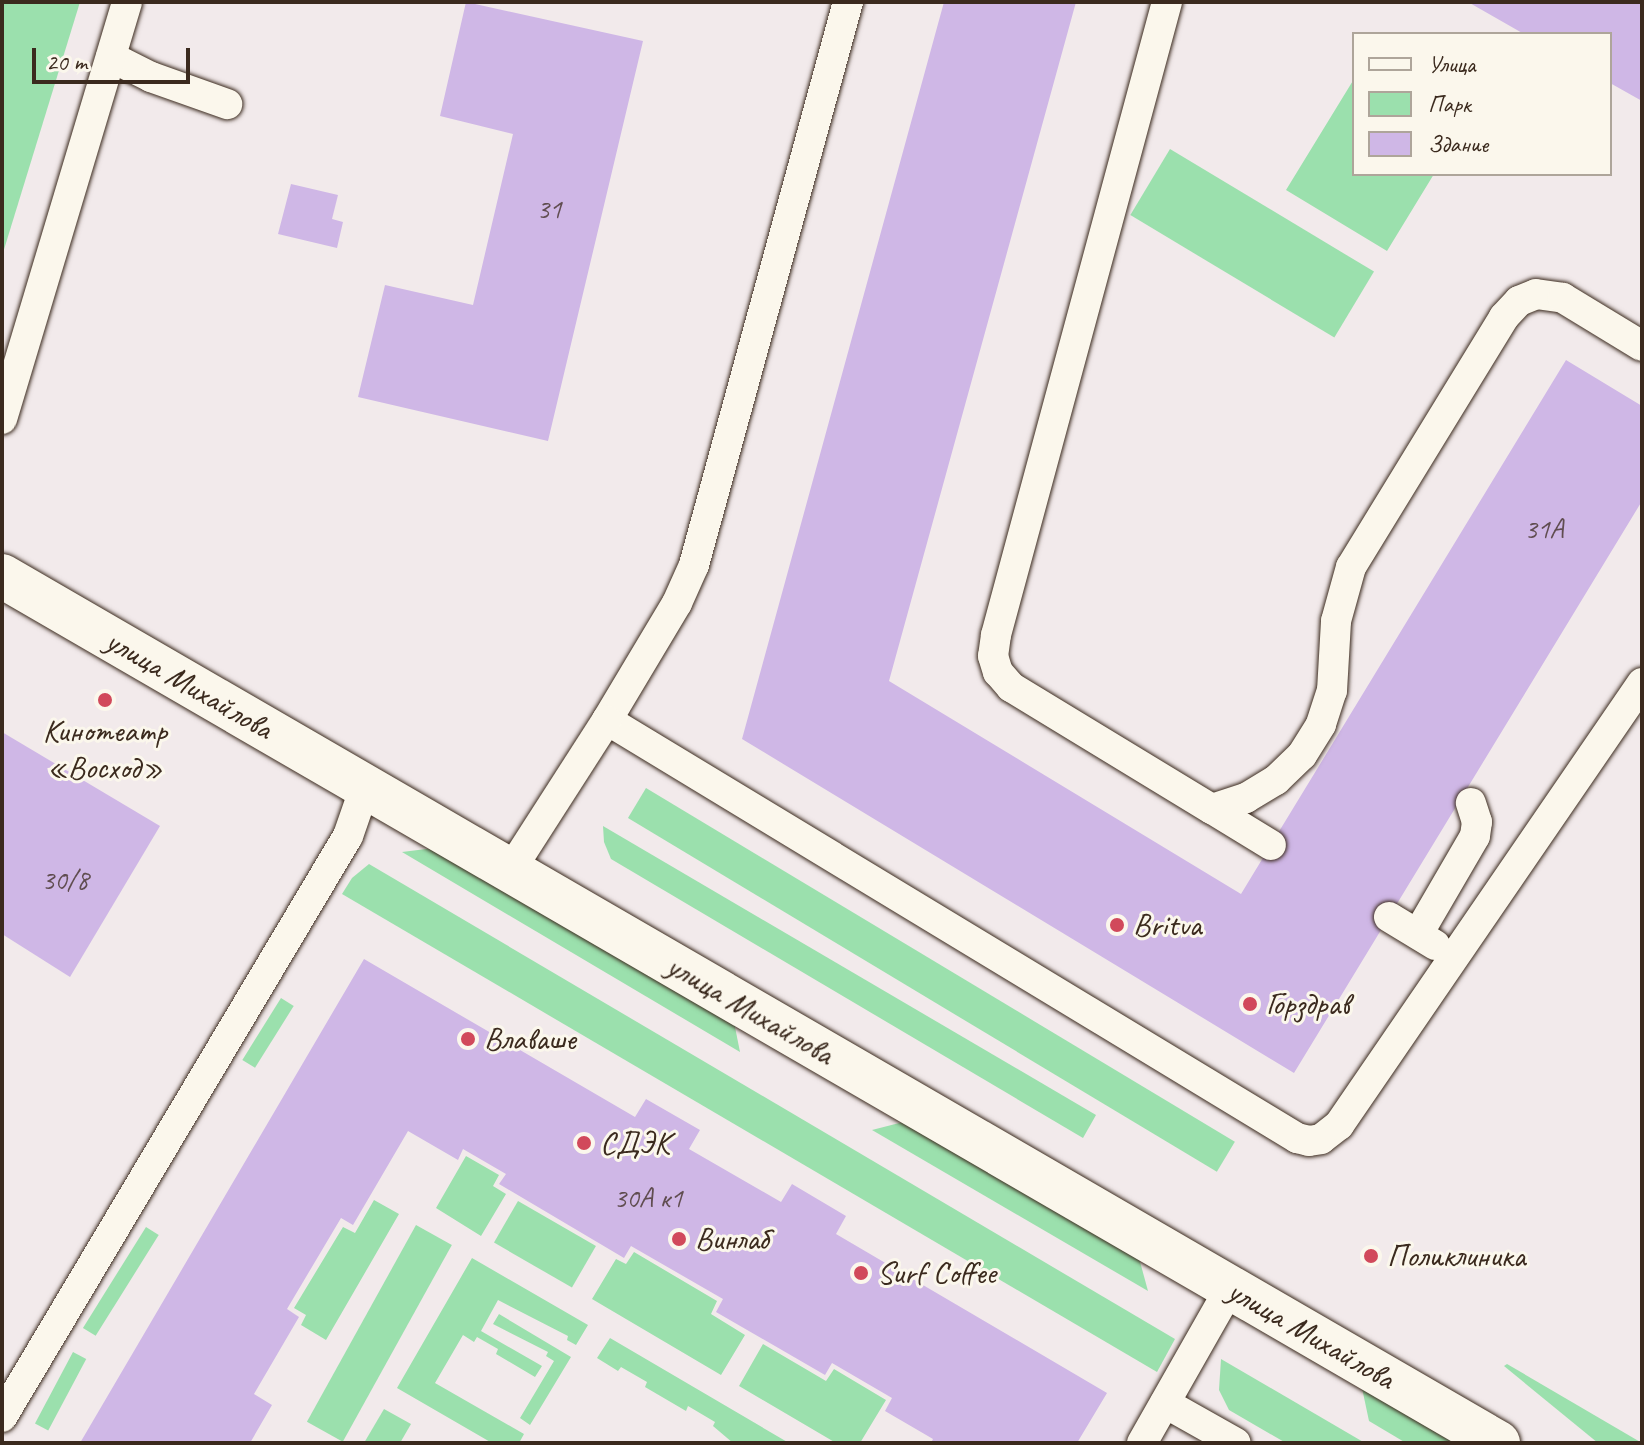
<!DOCTYPE html>
<html>
<head>
<meta charset="utf-8">
<style>
  body { margin:0 }
  #map { position:relative; width:1644px; height:1445px; overflow:hidden; background:#f2eaeb; font-family:Caveat,sans-serif }
  div>[style] { position:absolute }
  .green>* { inset:0; background:#9be0ad; transform-origin:0 0 }
  .building>* { inset:0; background:#cfb7e6 }
  .roads { filter:drop-shadow(0 0 2px #3b2a1e) drop-shadow(0 0 2px #3b2a1e) }
  .service>* { height:30px; margin:-15px; padding:0 15px; transform-origin:15px; border-radius:15px; background:#fbf7ec }
  .tertiary>* { height:44px; margin:-22px; padding:0 22px; transform-origin:22px; border-radius:22px; background:#fbf7ec }
  .dots>* { width:22px; height:22px; translate:-50% -50%; box-sizing:border-box; border:4px solid #fbf7ec; border-radius:50% }
  span { translate:-50% -50%; white-space:nowrap; text-align:center; line-height:1.15; -webkit-text-stroke:6px #fbf7ec; paint-order:stroke }
  .number-label { font-size:28px; color:#604d50 }
  .number-label span { -webkit-text-stroke-width:0 }
  .street-label { font-size:32px; color:#3b2a1e }
  .poi-label { font-size:32px; color:#3b2a1e }
  .left { translate:0 -50%; text-align:left }
  .frame { position:absolute; inset:0; border:4px solid #3b2a1e; pointer-events:none }
  .legend { position:absolute; left:1352px; top:32px; width:260px; height:144px; box-sizing:border-box; background:#fbf7ec; border:2px solid #aea59a; margin:0; padding:10px 14px; list-style:none; font-size:24px; color:#3b2a1e }
  .legend li { display:flex; align-items:center; gap:16px; height:40px }
  .legend b { width:40px; border:2px solid #aea59a }
  .scale { position:absolute; left:32px; top:48px; width:158px; height:36px; box-sizing:border-box; border:4px solid #3b2a1e; border-top:0; padding-left:10px; font-size:24px; line-height:28px; white-space:nowrap; color:#3b2a1e; -webkit-text-stroke:6px #fbf7ec; paint-order:stroke }
</style>
</head>
<body>
<div id="map">
  <div class="green">
    <i style="clip-path:polygon(2px 2px,80px 2px,2px 256px)"></i>
    <i style="clip-path:polygon(1354px 79px,1354px 174px,1434px 174px,1387px 251px,1286px 190px)"></i>
    <i style="left:1170px;top:149px;width:238px;height:77px;rotate:31deg"></i>
    <i style="left:646px;top:788px;width:687px;height:35px;rotate:31deg"></i>
    <i style="clip-path:polygon(603px 826px,1096px 1115px,1083px 1138px,611px 859px,604px 842px)"></i>
    <i style="clip-path:polygon(434px 848px,733px 1017px,740px 1052px,402px 852px)"></i>
    <i style="clip-path:polygon(369px 864px,1175px 1339px,1157px 1372px,342px 894px,352px 878px)"></i>
    <i style="left:281px;top:998px;width:15px;height:73px;rotate:32deg"></i>
    <i style="clip-path:polygon(907px 1121px,1139px 1258px,1148px 1291px,872px 1130px)"></i>
    <i style="clip-path:polygon(466px 1156px,499px 1175px,493px 1186px,506px 1194px,481px 1236px,436px 1208px)"></i>
    <i style="clip-path:polygon(374px 1200px,399px 1214px,326px 1340px,301px 1325px,306px 1315px,294px 1308px,343px 1227px,355px 1233px)"></i>
    <i style="left:518px;top:1201px;width:90px;height:48px;rotate:30deg"></i>
    <i style="left:416px;top:1225px;width:41px;height:225px;rotate:29deg"></i>
    <i style="left:146px;top:1227px;width:15px;height:119px;rotate:32deg"></i>
    <i style="clip-path:polygon(634px 1252px,717px 1301px,711px 1314px,745px 1335px,721px 1375px,592px 1299px,616px 1259px,626px 1264px)"></i>
    <i style="clip-path:polygon(472px 1258px,588px 1325px,576px 1345px,567px 1340px,568px 1336px,498px 1300px,481px 1331px,542px 1366px,535px 1377px,496px 1354px,498px 1349px,477px 1337px,474px 1342px,463px 1335px,435px 1383px,524px 1434px,519px 1443px,492px 1443px,397px 1388px)"></i>
    <i style="clip-path:polygon(499px 1314px,571px 1357px,530px 1425px,520px 1418px,554px 1361px,546px 1356px,548px 1352px,493px 1324px)"></i>
    <i style="clip-path:polygon(610px 1338px,789px 1443px,733px 1443px,713px 1426px,715px 1422px,688px 1406px,686px 1411px,645px 1387px,647px 1382px,621px 1367px,618px 1371px,597px 1358px)"></i>
    <i style="clip-path:polygon(763px 1344px,826px 1381px,834px 1369px,886px 1400px,860px 1443px,836px 1443px,739px 1386px)"></i>
    <i style="left:73px;top:1352px;width:15px;height:81px;rotate:28deg"></i>
    <i style="clip-path:polygon(1221px 1359px,1365px 1443px,1286px 1443px,1229px 1410px,1219px 1390px)"></i>
    <i style="clip-path:polygon(1507px 1364px,1642px 1443px,1598px 1443px,1504px 1366px)"></i>
    <i style="clip-path:polygon(1362px 1388px,1454px 1443px,1406px 1443px,1369px 1421px)"></i>
    <i style="clip-path:polygon(384px 1409px,411px 1424px,400px 1443px,364px 1443px)"></i>
  </div>
  <div class="building">
    <i style="clip-path:polygon(466px 2px,643px 41px,548px 441px,358px 397px,385px 285px,473px 305px,513px 134px,440px 116px)"></i>
    <i style="clip-path:polygon(944px 2px,1076px 2px,889px 681px,1241px 894px,1566px 360px,1642px 406px,1642px 501px,1294px 1073px,742px 739px)"></i>
    <i style="clip-path:polygon(1468px 2px,1642px 2px,1642px 101px,1610px 83px,1610px 34px,1524px 34px)"></i>
    <i style="clip-path:polygon(291px 184px,338px 195px,332px 219px,343px 222px,337px 248px,278px 234px)"></i>
    <i style="clip-path:polygon(2px 732px,160px 826px,70px 977px,2px 934px)"></i>
    <i style="clip-path:polygon(364px 959px,635px 1117px,646px 1099px,700px 1130px,689px 1149px,781px 1202px,792px 1184px,846px 1216px,836px 1234px,1107px 1393px,1077px 1443px,931px 1443px,933px 1439px,885px 1411px,892px 1398px,832px 1363px,825px 1375px,716px 1312px,723px 1299px,631px 1246px,624px 1258px,499px 1184px,506px 1174px,463px 1149px,458px 1160px,408px 1131px,353px 1225px,341px 1218px,287px 1309px,299px 1317px,254px 1394px,272px 1405px,250px 1443px,80px 1443px)"></i>
  </div>
  <div class="roads">
    <div class="service">
      <i style="left:848px;top:2px;width:584px;rotate:105.3deg"></i>
      <i style="left:694px;top:565px;width:42px;rotate:114.1deg"></i>
      <i style="left:677px;top:603px;width:136px;rotate:120.9deg"></i>
      <i style="left:607px;top:720px;width:807px;rotate:31.21deg"></i>
      <i style="left:1297px;top:1138px;width:12px;rotate:14deg"></i>
      <i style="left:1309px;top:1141px;width:12px;rotate:-9deg"></i>
      <i style="left:1321px;top:1139px;width:23px;rotate:-38deg"></i>
      <i style="left:1339px;top:1125px;width:536px;rotate:-55.57deg"></i>
      <i style="left:1167px;top:2px;width:656px;rotate:105.12deg"></i>
      <i style="left:996px;top:635px;width:21px;rotate:98deg"></i>
      <i style="left:993px;top:656px;width:17px;rotate:73deg"></i>
      <i style="left:998px;top:672px;width:20px;rotate:49deg"></i>
      <i style="left:1011px;top:687px;width:235px;rotate:31.3deg"></i>
      <i style="left:1212px;top:809px;width:36px;rotate:-18deg"></i>
      <i style="left:1246px;top:798px;width:35px;rotate:-31deg"></i>
      <i style="left:1276px;top:780px;width:36px;rotate:-44deg"></i>
      <i style="left:1302px;top:755px;width:36px;rotate:-58deg"></i>
      <i style="left:1321px;top:724px;width:35px;rotate:-72deg"></i>
      <i style="left:1332px;top:691px;width:70px;rotate:-86.7deg"></i>
      <i style="left:1336px;top:621px;width:56px;rotate:-74.5deg"></i>
      <i style="left:1351px;top:567px;width:293px;rotate:-58.5deg"></i>
      <i style="left:1504px;top:317px;width:22px;rotate:-47deg"></i>
      <i style="left:1519px;top:301px;width:18px;rotate:-22deg"></i>
      <i style="left:1536px;top:294px;width:27px;rotate:8deg"></i>
      <i style="left:1563px;top:298px;width:92px;rotate:31.3deg"></i>
      <i style="left:111px;top:57px;width:45px;rotate:26.6deg"></i>
      <i style="left:151px;top:77px;width:81px;rotate:19.6deg"></i>
      <i style="left:2px;top:419px;width:435px;rotate:-73.3deg"></i>
      <i style="left:1212px;top:809px;width:69px;rotate:31.4deg"></i>
      <i style="left:510px;top:871px;width:179px;rotate:-57.3deg"></i>
      <i style="left:1389px;top:917px;width:54px;rotate:31.3deg"></i>
      <i style="left:1418px;top:934px;width:113px;rotate:-59.8deg"></i>
      <i style="left:1475px;top:836px;width:14px;rotate:-82deg"></i>
      <i style="left:1477px;top:822px;width:20px;rotate:-108deg"></i>
      <i style="left:1165px;top:1403px;width:81px;rotate:29.4deg"></i>
      <i style="left:2px;top:1417px;width:676px;rotate:-59.23deg"></i>
      <i style="left:348px;top:836px;width:52px;rotate:-70.9deg"></i>
      <i style="left:1142px;top:1443px;width:178px;rotate:-60.4deg"></i>
    </div>
    <div class="tertiary">
      <i style="left:2px;top:576px;width:1729px;rotate:30.09deg"></i>
    </div>
  </div>
  <div class="dots">
    <i style="left:105px;top:700px;background:#d1495b"></i>
    <i style="left:1117px;top:925px;background:#d1495b"></i>
    <i style="left:1250px;top:1004px;background:#d1495b"></i>
    <i style="left:468px;top:1039px;background:#d1495b"></i>
    <i style="left:584px;top:1143px;background:#d1495b"></i>
    <i style="left:679px;top:1239px;background:#d1495b"></i>
    <i style="left:1371px;top:1256px;background:#d1495b"></i>
    <i style="left:861px;top:1273px;background:#d1495b"></i>
  </div>
  <div class="number-label">
    <span style="left:549px;top:209px">31</span>
    <span style="left:1544px;top:529px">31А</span>
    <span style="left:65px;top:880px">30/8</span>
    <span style="left:648px;top:1198px">30А к1</span>
  </div>
  <div class="street-label">
    <span style="left:189px;top:685px;rotate:30deg">улица Михайлова</span>
    <span style="left:750px;top:1010px;rotate:30deg">улица Михайлова</span>
    <span style="left:1311px;top:1335px;rotate:30deg">улица Михайлова</span>
  </div>
  <div class="poi-label">
    <span style="left:105px;top:750px">Кинотеатр<br>«Восход»</span>
    <span class="left" style="left:1133px;top:925px">Britva</span>
    <span class="left" style="left:1266px;top:1004px">Горздрав</span>
    <span class="left" style="left:484px;top:1039px">Влаваше</span>
    <span class="left" style="left:600px;top:1143px">СДЭК</span>
    <span class="left" style="left:695px;top:1239px">Винлаб</span>
    <span class="left" style="left:1387px;top:1256px">Поликлиника</span>
    <span class="left" style="left:877px;top:1273px">Surf Coffee</span>
  </div>
  <div class="frame"></div>
  <ul class="legend">
  <li><b style="height:10px;background:#fbf7ec"></b>Улица</li>
  <li><b style="height:22px;background:#9be0ad"></b>Парк</li>
  <li><b style="height:22px;background:#cfb7e6"></b>Здание</li>
  </ul>
  <div class="scale">20 m</div>
</div>
</body>
</html>
